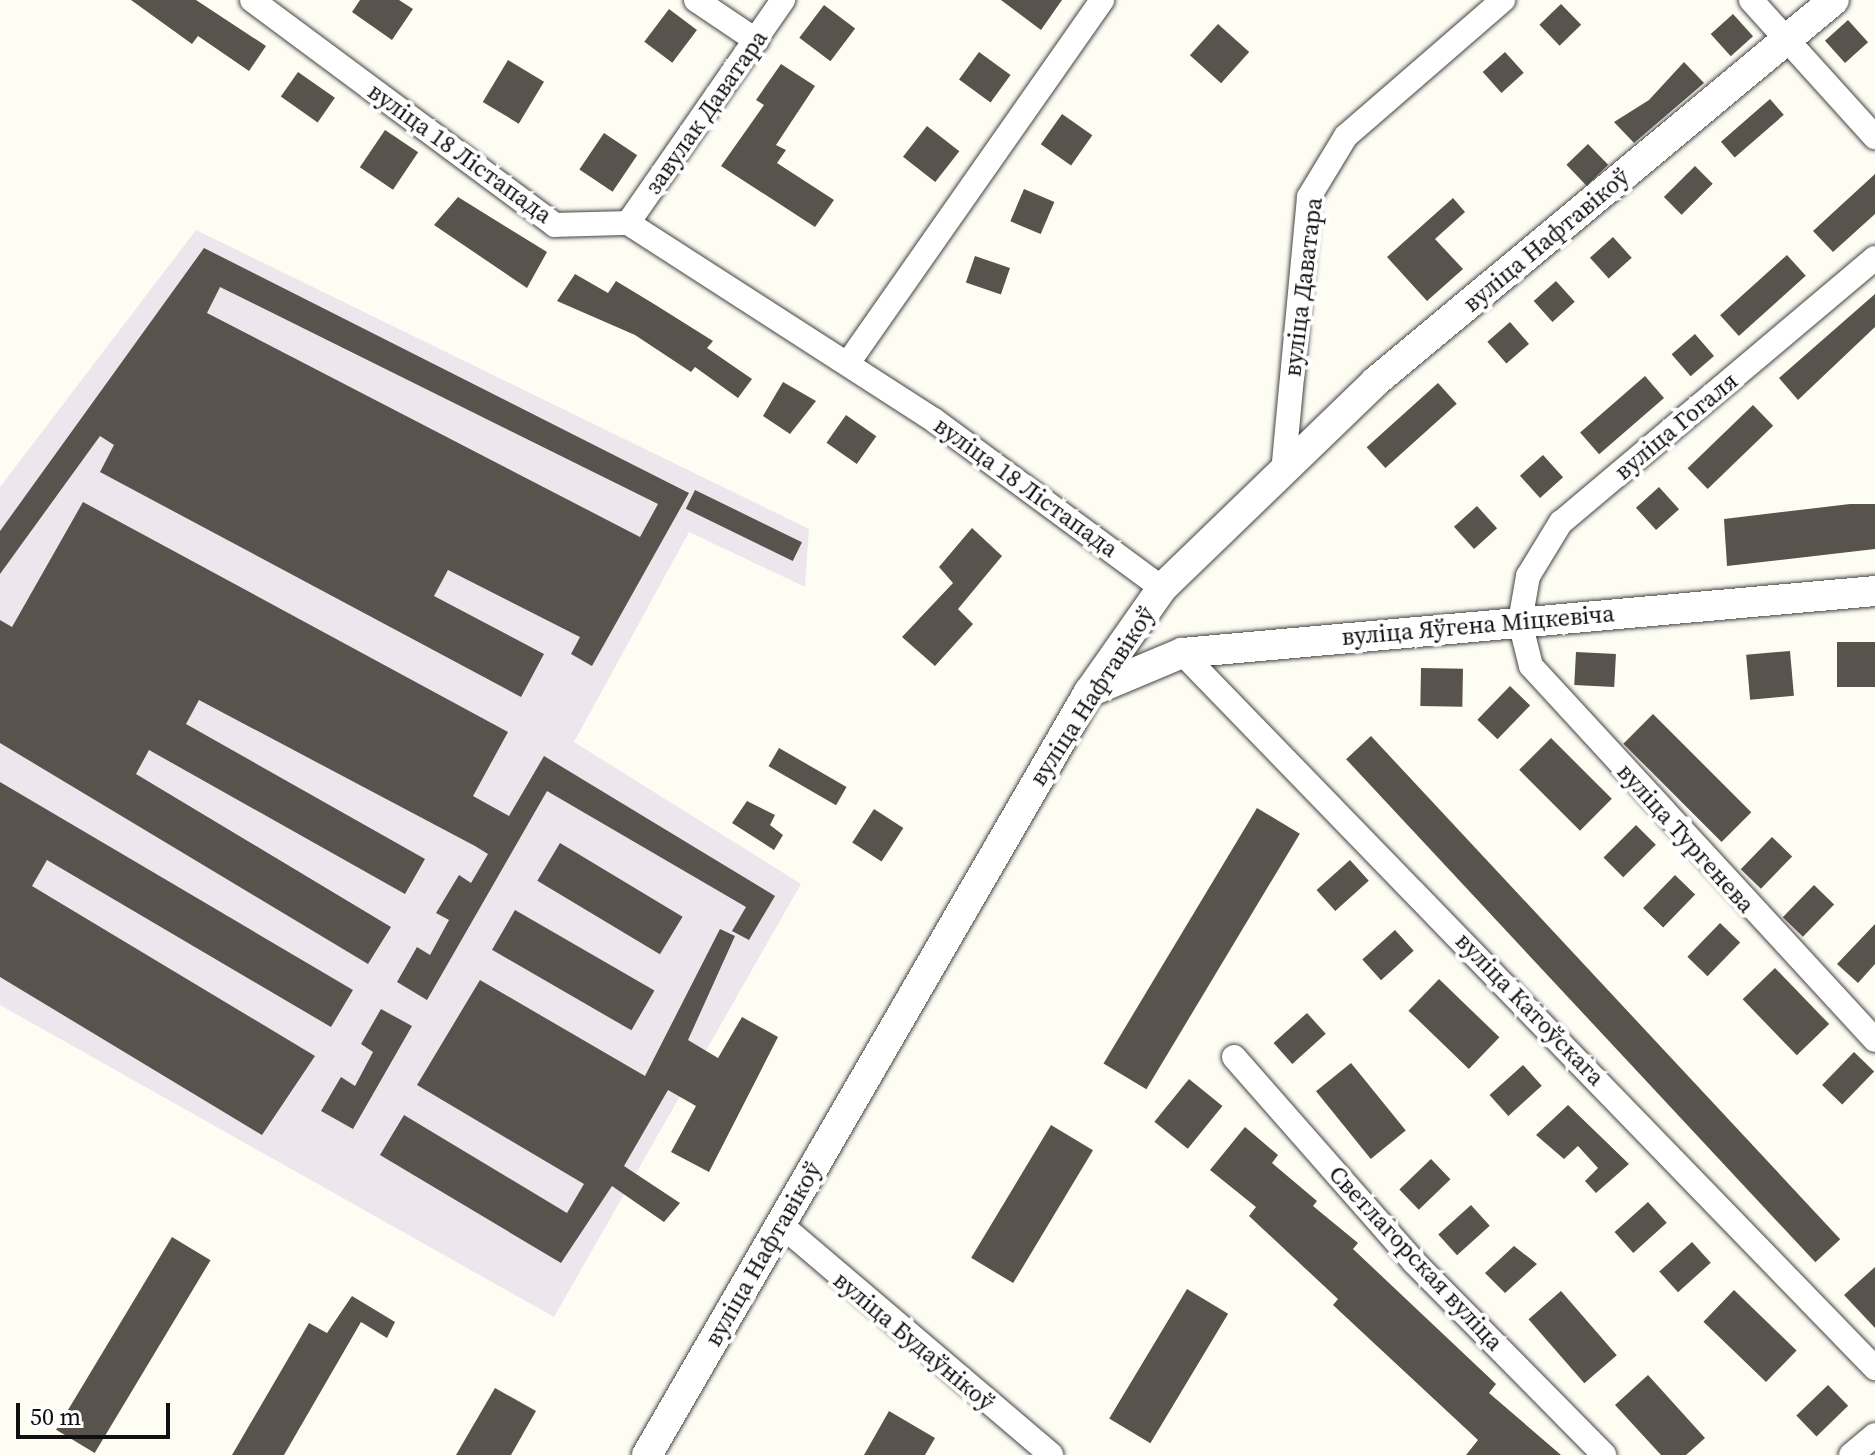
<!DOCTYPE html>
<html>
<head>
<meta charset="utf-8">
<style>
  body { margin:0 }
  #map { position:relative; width:1875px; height:1455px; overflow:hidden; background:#fefdf4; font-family:"Source Serif 4",serif }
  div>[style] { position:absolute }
  .industrial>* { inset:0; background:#ede6ed }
  .building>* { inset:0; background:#58534d; transform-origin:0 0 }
  .roads { filter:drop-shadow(0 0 2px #434343) drop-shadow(0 0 2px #434343) }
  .minor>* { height:24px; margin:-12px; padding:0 12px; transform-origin:12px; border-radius:12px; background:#fff }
  .tertiary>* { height:30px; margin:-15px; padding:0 15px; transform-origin:15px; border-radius:15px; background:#fff }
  span { translate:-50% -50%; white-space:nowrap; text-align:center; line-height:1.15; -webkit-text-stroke:8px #fff; paint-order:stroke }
  .street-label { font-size:24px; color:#101010 }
  .scale { position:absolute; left:16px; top:1403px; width:154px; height:36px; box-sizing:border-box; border:4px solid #101010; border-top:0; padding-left:10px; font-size:24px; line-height:28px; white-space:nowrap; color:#101010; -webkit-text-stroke:6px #fff; paint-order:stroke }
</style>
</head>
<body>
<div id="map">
  <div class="industrial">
    <i style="clip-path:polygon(196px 230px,809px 529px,805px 587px,689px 532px,574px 742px,801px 884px,554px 1317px,0 1005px,0 487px)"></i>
  </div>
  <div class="building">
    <i style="clip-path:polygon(131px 0,196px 0,266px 46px,249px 71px,198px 36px,192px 44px)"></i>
    <i style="clip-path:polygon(360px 0,399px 0,413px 9px,392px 40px,352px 12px)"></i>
    <i style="clip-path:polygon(1001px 0,1062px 0,1041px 30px)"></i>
    <i style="left:1561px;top:4px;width:29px;height:30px;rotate:46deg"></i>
    <i style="left:824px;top:5px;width:39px;height:41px;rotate:37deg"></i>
    <i style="left:669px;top:9px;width:35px;height:41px;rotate:37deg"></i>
    <i style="left:1733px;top:14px;width:30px;height:30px;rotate:48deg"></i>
    <i style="left:1848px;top:20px;width:30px;height:31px;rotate:48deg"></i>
    <i style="left:1218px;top:24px;width:42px;height:42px;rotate:42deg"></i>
    <i style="left:979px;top:52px;width:39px;height:34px;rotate:36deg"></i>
    <i style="left:1505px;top:52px;width:28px;height:30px;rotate:48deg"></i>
    <i style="left:508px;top:60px;width:42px;height:49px;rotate:31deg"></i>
    <i style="clip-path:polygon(1684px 62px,1704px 83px,1634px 143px,1614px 122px,1649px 100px)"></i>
    <i style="clip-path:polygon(781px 64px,815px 86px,776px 145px,786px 150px,777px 163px,834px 200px,815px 227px,721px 166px,764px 105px,756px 100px)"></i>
    <i style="left:298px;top:72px;width:45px;height:30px;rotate:35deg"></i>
    <i style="left:1770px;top:99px;width:21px;height:65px;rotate:49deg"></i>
    <i style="left:1062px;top:114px;width:37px;height:37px;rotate:35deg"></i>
    <i style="left:927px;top:126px;width:41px;height:39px;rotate:38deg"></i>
    <i style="left:385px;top:130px;width:40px;height:45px;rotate:34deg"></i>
    <i style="left:604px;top:133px;width:40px;height:44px;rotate:34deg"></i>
    <i style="left:1588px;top:144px;width:29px;height:30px;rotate:46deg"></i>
    <i style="left:1695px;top:166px;width:25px;height:44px;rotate:45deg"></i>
    <i style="clip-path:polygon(1875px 174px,1875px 214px,1833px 252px,1813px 231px)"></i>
    <i style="left:1024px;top:189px;width:33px;height:35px;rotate:23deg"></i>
    <i style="clip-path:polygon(458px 197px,547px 252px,527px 288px,434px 225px)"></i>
    <i style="clip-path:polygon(1453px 198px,1465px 212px,1435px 239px,1463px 269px,1427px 301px,1387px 257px)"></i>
    <i style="left:1613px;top:237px;width:28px;height:31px;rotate:48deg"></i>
    <i style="clip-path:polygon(evenodd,204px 248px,689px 493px,592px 666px,571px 654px,580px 637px,448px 570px,434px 596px,544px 654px,521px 697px,100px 472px,114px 445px,100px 436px,0 574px,0 531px,204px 248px,220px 287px,658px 504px,640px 537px,207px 313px,220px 287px)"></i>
    <i style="left:1787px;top:255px;width:28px;height:90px;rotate:48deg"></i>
    <i style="left:975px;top:256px;width:37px;height:28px;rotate:19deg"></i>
    <i style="clip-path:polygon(575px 274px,608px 293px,616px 281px,654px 304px,713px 341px,707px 348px,752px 379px,738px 398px,695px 367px,691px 372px,635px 335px,557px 301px)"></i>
    <i style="left:1556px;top:281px;width:28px;height:30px;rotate:48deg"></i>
    <i style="clip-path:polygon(1875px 294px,1875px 327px,1798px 400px,1779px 378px)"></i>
    <i style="left:1510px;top:322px;width:29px;height:30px;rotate:49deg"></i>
    <i style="left:1695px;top:334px;width:29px;height:31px;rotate:49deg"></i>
    <i style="left:1645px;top:376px;width:29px;height:86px;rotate:49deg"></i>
    <i style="clip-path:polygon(783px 382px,816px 401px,790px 434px,763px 416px)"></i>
    <i style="left:1438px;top:383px;width:28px;height:96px;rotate:48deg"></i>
    <i style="left:1753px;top:405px;width:29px;height:91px;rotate:46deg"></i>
    <i style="left:846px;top:415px;width:37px;height:34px;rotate:35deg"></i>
    <i style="left:1543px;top:455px;width:30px;height:31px;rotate:48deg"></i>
    <i style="left:1659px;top:487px;width:30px;height:31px;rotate:48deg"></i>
    <i style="left:695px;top:490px;width:119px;height:21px;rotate:26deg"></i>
    <i style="clip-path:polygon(83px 502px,508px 732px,473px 796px,509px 816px,544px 756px,775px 896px,749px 940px,732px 931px,746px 907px,547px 791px,427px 1000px,397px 982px,417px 947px,430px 955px,449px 920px,436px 913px,459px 875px,471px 883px,488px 854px,475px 846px,199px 700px,186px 724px,425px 859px,405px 894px,149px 750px,136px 774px,391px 927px,368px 964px,0 743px,0 620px,12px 627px)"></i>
    <i style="clip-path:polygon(1850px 504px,1875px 504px,1875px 549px,1727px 566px,1724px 519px)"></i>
    <i style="left:1477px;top:506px;width:30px;height:31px;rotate:48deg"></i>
    <i style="clip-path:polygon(972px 528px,1002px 556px,958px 609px,973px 624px,935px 666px,902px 637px,953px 583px,939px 567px)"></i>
    <i style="left:1875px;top:642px;width:45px;height:38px;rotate:90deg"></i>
    <i style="left:1790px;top:651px;width:45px;height:44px;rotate:85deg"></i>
    <i style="left:1576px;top:652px;width:40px;height:33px;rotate:3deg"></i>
    <i style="left:1421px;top:668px;width:42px;height:38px;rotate:1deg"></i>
    <i style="left:1510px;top:686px;width:28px;height:47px;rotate:44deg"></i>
    <i style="left:1653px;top:714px;width:139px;height:42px;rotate:45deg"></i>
    <i style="left:1371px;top:736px;width:688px;height:34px;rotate:47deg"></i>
    <i style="left:1551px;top:738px;width:86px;height:45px;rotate:45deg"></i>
    <i style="left:779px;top:748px;width:78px;height:21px;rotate:30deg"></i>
    <i style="clip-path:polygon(0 782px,353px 990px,331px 1027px,47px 860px,32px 886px,315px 1056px,262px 1135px,0 977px)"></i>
    <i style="clip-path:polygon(747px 801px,775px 815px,770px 825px,783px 835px,774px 850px,732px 823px)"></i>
    <i style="left:1257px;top:808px;width:50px;height:298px;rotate:31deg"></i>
    <i style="left:874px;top:809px;width:35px;height:40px;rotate:33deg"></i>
    <i style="left:1636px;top:825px;width:28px;height:46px;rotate:45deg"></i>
    <i style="left:1772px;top:837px;width:28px;height:45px;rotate:44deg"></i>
    <i style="left:560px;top:843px;width:143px;height:44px;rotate:31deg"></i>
    <i style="left:1350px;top:860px;width:28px;height:45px;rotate:48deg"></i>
    <i style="left:1675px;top:875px;width:28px;height:46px;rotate:44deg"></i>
    <i style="left:1814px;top:885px;width:28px;height:45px;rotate:44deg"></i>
    <i style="left:515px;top:910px;width:161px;height:46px;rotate:30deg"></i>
    <i style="left:1720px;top:923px;width:28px;height:47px;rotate:44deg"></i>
    <i style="clip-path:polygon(1875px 924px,1875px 964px,1858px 983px,1837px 964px)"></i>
    <i style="clip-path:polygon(720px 929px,735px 936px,688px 1040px,718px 1058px,742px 1017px,778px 1037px,709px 1172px,671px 1152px,696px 1106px,668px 1090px,624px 1166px,680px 1203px,664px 1222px,612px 1186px,561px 1263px,380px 1155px,404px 1115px,567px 1213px,584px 1184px,417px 1085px,480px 980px,645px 1076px)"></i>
    <i style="left:1395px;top:930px;width:28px;height:44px;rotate:48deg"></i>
    <i style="left:1775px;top:968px;width:78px;height:45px;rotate:46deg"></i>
    <i style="left:1439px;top:979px;width:84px;height:44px;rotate:44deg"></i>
    <i style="clip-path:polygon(381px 1009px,412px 1026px,353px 1129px,321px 1111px,341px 1077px,355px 1086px,373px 1052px,361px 1044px)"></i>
    <i style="left:1307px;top:1013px;width:28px;height:45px;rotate:48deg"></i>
    <i style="left:1854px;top:1052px;width:28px;height:46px;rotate:44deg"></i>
    <i style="left:1351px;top:1063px;width:87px;height:45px;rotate:51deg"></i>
    <i style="left:1523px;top:1065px;width:28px;height:45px;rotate:48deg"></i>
    <i style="left:1189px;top:1079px;width:43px;height:55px;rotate:39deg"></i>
    <i style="clip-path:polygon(1568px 1105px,1629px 1164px,1596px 1193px,1585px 1181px,1598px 1168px,1578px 1146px,1564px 1159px,1536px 1135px)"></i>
    <i style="left:1051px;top:1125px;width:49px;height:155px;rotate:31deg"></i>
    <i style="clip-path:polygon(1245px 1127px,1278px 1155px,1272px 1163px,1317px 1201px,1313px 1206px,1358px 1243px,1353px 1249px,1496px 1384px,1489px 1393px,1561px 1455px,1466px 1455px,1478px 1440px,1333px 1305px,1338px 1299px,1249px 1216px,1256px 1207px,1210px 1170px)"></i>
    <i style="left:1431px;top:1159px;width:28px;height:44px;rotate:46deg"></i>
    <i style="left:1648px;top:1202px;width:28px;height:45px;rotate:48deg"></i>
    <i style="left:1471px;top:1205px;width:28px;height:44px;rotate:48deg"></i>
    <i style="left:172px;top:1237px;width:45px;height:225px;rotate:31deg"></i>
    <i style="left:1692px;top:1242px;width:28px;height:44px;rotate:48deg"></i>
    <i style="clip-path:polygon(1514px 1246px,1537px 1264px,1505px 1293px,1485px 1273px)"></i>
    <i style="clip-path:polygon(1875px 1267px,1875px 1328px,1844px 1295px)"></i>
    <i style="left:1187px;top:1289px;width:48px;height:151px;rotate:31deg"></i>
    <i style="left:1734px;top:1290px;width:87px;height:44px;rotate:44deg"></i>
    <i style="left:1561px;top:1291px;width:85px;height:43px;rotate:49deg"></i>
    <i style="clip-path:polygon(352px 1296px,395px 1322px,387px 1338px,361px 1322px,284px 1455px,232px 1455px,309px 1323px,327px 1333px)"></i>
    <i style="clip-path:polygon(1648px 1375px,1705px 1438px,1686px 1455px,1661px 1455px,1615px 1405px)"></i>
    <i style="left:1828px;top:1385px;width:29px;height:44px;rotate:46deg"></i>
    <i style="clip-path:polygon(495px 1388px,536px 1411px,511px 1455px,456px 1455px)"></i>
    <i style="clip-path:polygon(889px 1411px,935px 1438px,925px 1455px,864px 1455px)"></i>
  </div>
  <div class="roads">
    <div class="minor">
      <i style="left:252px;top:0;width:377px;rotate:36.6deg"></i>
      <i style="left:555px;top:225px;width:73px;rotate:-1.6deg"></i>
      <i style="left:628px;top:223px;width:364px;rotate:32.8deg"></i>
      <i style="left:934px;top:420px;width:283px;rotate:36.4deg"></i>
      <i style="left:696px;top:0;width:73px;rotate:33.9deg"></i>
      <i style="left:1751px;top:0;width:185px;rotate:47.9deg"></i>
      <i style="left:628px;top:223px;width:272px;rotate:-55.2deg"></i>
      <i style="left:1875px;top:258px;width:410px;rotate:139.9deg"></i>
      <i style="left:1561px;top:522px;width:63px;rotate:121.4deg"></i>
      <i style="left:1528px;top:576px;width:47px;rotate:99.9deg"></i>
      <i style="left:1520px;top:622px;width:45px;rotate:76deg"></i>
      <i style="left:1531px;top:666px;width:508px;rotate:47.39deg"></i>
      <i style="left:848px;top:363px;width:443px;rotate:-55deg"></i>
      <i style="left:1284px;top:462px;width:266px;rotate:-84.6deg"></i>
      <i style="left:1309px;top:197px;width:71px;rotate:-58.8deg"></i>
      <i style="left:1346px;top:136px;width:208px;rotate:-40.9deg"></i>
      <i style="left:1182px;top:653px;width:996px;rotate:45.9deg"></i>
      <i style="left:1234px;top:1057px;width:273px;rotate:48.7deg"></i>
      <i style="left:1414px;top:1262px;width:271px;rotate:45.4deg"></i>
      <i style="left:780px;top:1224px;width:356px;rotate:40.4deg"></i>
      <i style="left:1851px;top:1455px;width:31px;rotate:-40deg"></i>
    </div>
    <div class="tertiary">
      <i style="left:1089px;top:692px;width:101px;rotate:-22.8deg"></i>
      <i style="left:1182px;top:653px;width:696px;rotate:-5.11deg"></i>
      <i style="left:647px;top:1455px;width:882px;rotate:-59.92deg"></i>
      <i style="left:1089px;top:692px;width:127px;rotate:-54.9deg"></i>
      <i style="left:1162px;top:588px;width:296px;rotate:-44deg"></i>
      <i style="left:1375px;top:382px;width:597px;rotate:-39.77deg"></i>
    </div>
  </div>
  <div class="street-label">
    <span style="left:706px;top:112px;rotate:-55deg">завулак Даватара</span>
    <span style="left:460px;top:153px;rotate:36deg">вуліца 18 Лістапада</span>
    <span style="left:1546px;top:240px;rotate:-40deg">вуліца Нафтавікоў</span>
    <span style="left:1303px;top:287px;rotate:-83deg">вуліца Даватара</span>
    <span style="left:1676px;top:426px;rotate:-40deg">вуліца Гогаля</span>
    <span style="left:1026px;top:487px;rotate:36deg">вуліца 18 Лістапада</span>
    <span style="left:1478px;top:625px;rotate:-5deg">вуліца Яўгена Міцкевіча</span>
    <span style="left:1092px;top:696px;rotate:-57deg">вуліца Нафтавікоў</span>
    <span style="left:1686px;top:838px;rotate:48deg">вуліца Тургенева</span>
    <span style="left:1530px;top:1009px;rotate:46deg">вуліца Катоўскага</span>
    <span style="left:763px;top:1254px;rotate:-60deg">вуліца Нафтавікоў</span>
    <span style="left:1416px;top:1258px;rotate:47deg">Светлагорская вуліца</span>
    <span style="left:914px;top:1341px;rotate:40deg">вуліца Будаўнікоў</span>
  </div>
  <div class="scale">50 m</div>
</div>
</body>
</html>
